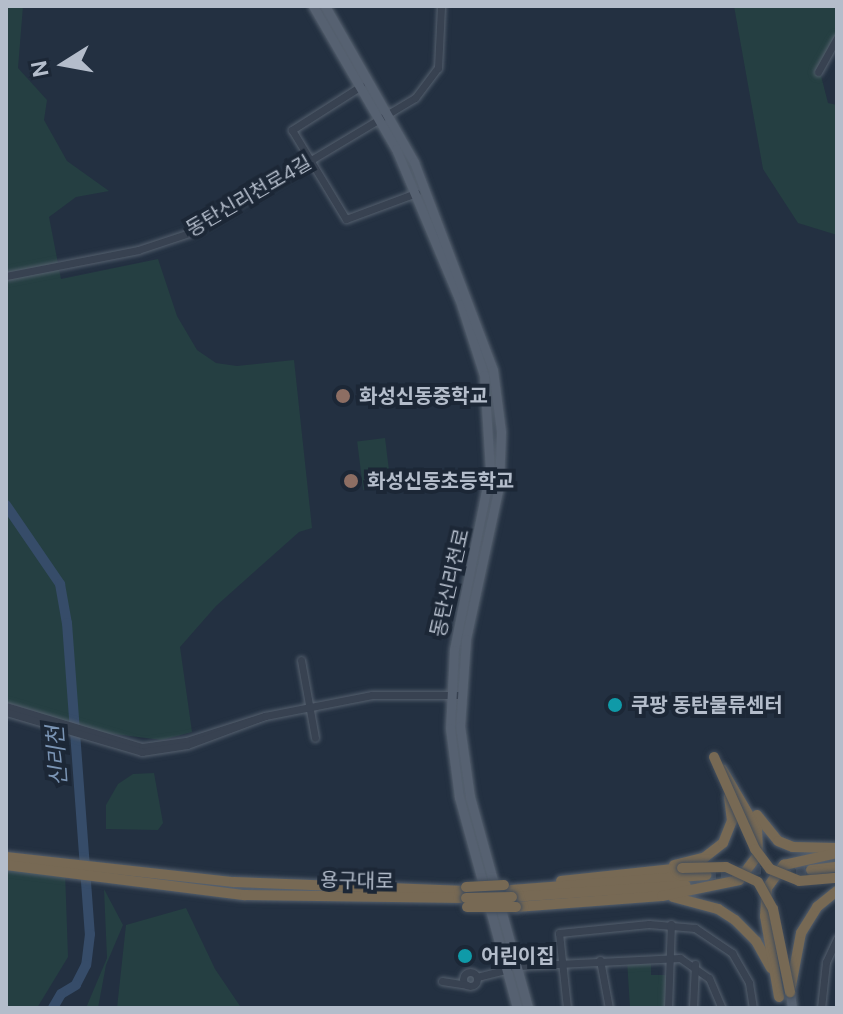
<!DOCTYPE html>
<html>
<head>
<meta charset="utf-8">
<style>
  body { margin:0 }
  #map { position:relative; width:843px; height:1014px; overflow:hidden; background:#233041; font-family:"DM Sans","Noto Sans KR",sans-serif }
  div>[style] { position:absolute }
  .green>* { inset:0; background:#253f42; transform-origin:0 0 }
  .river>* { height:10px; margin:-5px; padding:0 5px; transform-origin:5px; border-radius:5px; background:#364c69 }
  .highway-tunnel>* { height:10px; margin-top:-5px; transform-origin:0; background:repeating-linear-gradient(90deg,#394556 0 10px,transparent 0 15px) }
  .roads { filter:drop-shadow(0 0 2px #55606e) drop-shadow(0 0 2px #55606e) }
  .minor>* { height:7px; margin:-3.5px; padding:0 3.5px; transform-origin:3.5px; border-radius:3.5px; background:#384251 }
  .minor>.ring { margin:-3.5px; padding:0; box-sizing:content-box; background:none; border:7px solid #384251; border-radius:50% }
  .major>* { height:9px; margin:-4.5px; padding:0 4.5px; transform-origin:4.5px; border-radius:4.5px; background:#566171 }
  .highway>* { height:10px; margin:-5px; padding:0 5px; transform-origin:5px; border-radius:5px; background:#776954 }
  .bridges { filter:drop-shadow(0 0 2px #424d5b) drop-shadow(0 0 2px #424d5b) }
  .highway-bridge>* { height:10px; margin:-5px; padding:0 5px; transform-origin:5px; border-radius:5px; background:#776954 }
  .dots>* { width:22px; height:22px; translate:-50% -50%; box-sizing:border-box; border:4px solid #1c2736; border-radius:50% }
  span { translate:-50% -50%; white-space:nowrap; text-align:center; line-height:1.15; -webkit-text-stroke:8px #1c2736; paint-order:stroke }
  .street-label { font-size:20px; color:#b4bdcb }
  .poi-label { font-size:20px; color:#b4bdcb; font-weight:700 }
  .left { translate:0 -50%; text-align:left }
  .water-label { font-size:22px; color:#7a94b4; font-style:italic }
  .frame { position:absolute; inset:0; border:8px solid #b4bdcb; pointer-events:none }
  .north { position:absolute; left:24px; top:24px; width:80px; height:80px; -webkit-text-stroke:6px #1c2736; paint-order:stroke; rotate:259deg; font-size:22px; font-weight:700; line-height:32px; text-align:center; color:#b4bdcb }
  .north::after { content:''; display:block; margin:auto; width:28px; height:36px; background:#b4bdcb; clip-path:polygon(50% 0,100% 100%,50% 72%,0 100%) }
</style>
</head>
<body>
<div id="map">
  <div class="green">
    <i style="clip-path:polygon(6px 6px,23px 6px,18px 68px,47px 100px,44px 120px,67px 161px,109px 191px,76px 197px,49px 217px,61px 279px,158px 259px,177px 316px,197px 350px,216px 363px,237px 366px,294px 360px,312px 528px,299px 532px,216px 606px,180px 647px,192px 732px,162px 740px,98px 732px,6px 702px)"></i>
    <i style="clip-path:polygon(734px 6px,837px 6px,837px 32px,819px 68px,828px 103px,837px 105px,837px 235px,798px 223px,763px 169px)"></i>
    <i style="left:385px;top:438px;width:49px;height:28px;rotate:83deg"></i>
    <i style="clip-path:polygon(154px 773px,163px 823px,158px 830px,106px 829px,106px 805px,118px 784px,133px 774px)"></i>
    <i style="clip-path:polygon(6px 866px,65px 871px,68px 957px,37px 1008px,6px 1008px)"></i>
    <i style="clip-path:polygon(104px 889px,123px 925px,106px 965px,98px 1008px,86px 1008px,107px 958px)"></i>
    <i style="clip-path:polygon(186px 908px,215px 969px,240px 1006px,252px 1008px,117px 1008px,126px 925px)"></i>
    <i style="clip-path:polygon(651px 959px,651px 975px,668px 975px,666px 1008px,630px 1008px,627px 960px)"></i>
  </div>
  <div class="river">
    <i style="left:6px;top:505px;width:96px;rotate:55.6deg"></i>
    <i style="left:60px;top:584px;width:40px;rotate:80deg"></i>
    <i style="left:67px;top:623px;width:312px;rotate:85.8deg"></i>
    <i style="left:90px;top:934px;width:31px;rotate:97deg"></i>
    <i style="left:86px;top:965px;width:22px;rotate:117deg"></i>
    <i style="left:76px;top:985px;width:17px;rotate:149deg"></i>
    <i style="left:61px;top:994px;width:16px;rotate:120deg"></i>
  </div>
  <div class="highway-tunnel">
    <i style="left:781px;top:874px;width:30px;rotate:-8deg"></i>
    <i style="left:706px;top:875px;width:67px;rotate:-6deg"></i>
  </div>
  <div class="roads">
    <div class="minor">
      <i style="left:818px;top:72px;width:39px;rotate:-61deg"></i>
      <i style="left:361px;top:86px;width:82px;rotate:147.5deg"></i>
      <i style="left:292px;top:130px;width:104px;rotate:58.8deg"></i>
      <i style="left:346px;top:219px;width:75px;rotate:-20.4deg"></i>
      <i style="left:6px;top:276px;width:135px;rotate:-11.1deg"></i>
      <i style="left:138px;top:250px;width:54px;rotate:-18.4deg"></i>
      <i style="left:189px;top:233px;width:263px;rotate:-30.9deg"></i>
      <i style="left:415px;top:98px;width:38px;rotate:-53deg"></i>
      <i style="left:438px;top:68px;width:62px;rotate:-87.2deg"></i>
      <i style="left:301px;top:660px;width:79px;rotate:79.8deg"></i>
      <i style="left:6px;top:706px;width:142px;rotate:16.8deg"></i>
      <i style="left:142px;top:747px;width:44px;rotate:-7.8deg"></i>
      <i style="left:186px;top:741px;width:83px;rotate:-17.6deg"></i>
      <i style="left:265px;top:716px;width:83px;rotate:159.6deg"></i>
      <i style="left:187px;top:745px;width:46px;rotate:171.2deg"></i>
      <i style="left:142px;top:752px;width:142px;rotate:-163.6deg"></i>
      <i style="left:265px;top:716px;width:109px;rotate:-11.1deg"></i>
      <i style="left:372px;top:695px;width:85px"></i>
      <i style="left:600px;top:960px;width:49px;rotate:79.4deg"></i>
      <i style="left:517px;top:966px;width:163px;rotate:-2.8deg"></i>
      <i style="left:680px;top:958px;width:35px;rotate:35deg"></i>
      <i style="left:709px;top:978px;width:33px;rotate:67deg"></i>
      <i class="ring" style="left:463px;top:972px;width:7px;height:7px"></i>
      <i style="left:477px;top:977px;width:32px;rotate:-14deg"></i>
      <i style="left:442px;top:981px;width:25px;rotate:9deg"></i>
      <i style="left:567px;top:1008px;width:75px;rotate:-96.1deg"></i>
      <i style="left:559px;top:933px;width:90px;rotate:-5.7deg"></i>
      <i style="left:649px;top:924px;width:46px;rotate:5deg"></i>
      <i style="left:695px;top:928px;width:45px;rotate:34deg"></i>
      <i style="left:732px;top:953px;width:34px;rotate:60deg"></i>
      <i style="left:749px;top:983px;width:25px;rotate:81deg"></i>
      <i style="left:668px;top:1008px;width:84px;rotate:-88deg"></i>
      <i style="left:693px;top:1008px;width:44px;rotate:-87.4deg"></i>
      <i style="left:821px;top:1008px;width:46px;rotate:-83.8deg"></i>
      <i style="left:826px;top:962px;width:26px;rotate:-65deg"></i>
    </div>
    <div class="major">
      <i style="left:313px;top:6px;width:165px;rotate:59.9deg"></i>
      <i style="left:396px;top:149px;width:168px;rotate:67.2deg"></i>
      <i style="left:461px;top:304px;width:75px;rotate:72.1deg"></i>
      <i style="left:484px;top:375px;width:96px;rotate:86.4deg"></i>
      <i style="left:490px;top:471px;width:183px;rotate:101.4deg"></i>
      <i style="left:454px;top:650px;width:78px;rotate:92.9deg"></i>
      <i style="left:450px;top:728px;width:70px;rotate:82.6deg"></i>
      <i style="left:459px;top:797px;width:219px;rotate:74.6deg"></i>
      <i style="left:325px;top:6px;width:180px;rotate:60.3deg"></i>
      <i style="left:414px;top:162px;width:222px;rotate:69.2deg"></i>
      <i style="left:493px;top:370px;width:63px;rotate:82.6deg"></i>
      <i style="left:501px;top:432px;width:54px;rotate:92.1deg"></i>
      <i style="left:499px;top:486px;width:157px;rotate:102.2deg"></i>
      <i style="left:466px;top:639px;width:87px;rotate:93.9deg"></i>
      <i style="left:460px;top:726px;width:72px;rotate:82deg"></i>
      <i style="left:470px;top:797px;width:219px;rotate:74.6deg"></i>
      <i style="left:790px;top:992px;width:16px;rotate:83deg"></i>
    </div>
    <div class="highway">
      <i style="left:757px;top:815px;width:33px;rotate:51deg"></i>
      <i style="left:778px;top:841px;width:16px;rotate:22deg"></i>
      <i style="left:793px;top:847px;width:42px;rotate:1.4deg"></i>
      <i style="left:6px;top:857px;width:229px;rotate:6.3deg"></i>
      <i style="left:234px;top:882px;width:232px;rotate:2.2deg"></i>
      <i style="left:6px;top:865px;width:241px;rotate:7.2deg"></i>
      <i style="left:245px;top:895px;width:221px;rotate:0.8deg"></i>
      <i style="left:674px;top:865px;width:32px;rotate:-14deg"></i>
      <i style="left:705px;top:857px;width:23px;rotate:-38deg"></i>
      <i style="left:723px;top:843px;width:24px;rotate:-68deg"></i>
      <i style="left:732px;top:821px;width:24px;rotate:-97deg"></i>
      <i style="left:811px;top:870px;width:26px;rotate:-7deg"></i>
      <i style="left:561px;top:881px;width:122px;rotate:-6.1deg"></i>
      <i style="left:511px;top:890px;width:196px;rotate:-4.4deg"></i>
      <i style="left:512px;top:897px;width:174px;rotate:-3.9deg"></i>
      <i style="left:673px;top:897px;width:47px;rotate:14.9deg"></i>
      <i style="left:718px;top:909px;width:20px;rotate:33deg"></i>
      <i style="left:735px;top:920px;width:30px;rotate:45deg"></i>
      <i style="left:756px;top:941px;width:31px;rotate:61deg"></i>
      <i style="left:516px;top:907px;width:146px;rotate:-4.3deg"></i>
      <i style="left:662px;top:896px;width:79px;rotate:-11.7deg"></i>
      <i style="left:739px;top:880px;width:31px;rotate:-53deg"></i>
      <i style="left:758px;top:855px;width:26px;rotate:-92deg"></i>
      <i style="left:757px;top:829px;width:69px;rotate:-120.3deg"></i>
      <i style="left:791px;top:986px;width:54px;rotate:-79.3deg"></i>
      <i style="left:801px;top:933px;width:31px;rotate:-58deg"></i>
      <i style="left:817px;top:907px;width:26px;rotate:-39deg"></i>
      <i style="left:779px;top:997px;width:82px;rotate:-99.8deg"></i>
      <i style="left:765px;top:916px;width:28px;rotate:-86deg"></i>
      <i style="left:767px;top:888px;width:29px;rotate:-54deg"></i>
      <i style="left:784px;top:865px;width:54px;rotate:-12.8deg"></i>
    </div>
  </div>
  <div class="bridges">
    <div class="highway-bridge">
      <i style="left:714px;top:757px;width:101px;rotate:66deg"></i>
      <i style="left:755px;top:849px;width:25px;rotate:53deg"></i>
      <i style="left:770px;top:869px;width:31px;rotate:22deg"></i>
      <i style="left:799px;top:881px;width:38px;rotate:-5deg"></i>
      <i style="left:682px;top:868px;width:44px;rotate:-1.3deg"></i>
      <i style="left:726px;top:867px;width:35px;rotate:25deg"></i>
      <i style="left:758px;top:882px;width:31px;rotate:61deg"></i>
      <i style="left:773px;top:909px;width:85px;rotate:78.4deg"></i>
      <i style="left:466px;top:887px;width:38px;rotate:-3deg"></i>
      <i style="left:466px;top:898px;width:46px;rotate:-1.2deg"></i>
      <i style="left:467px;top:907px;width:49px"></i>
    </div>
  </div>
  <div class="dots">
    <i style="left:343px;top:396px;background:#8d6e63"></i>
    <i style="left:351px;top:481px;background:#8d6e63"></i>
    <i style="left:615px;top:705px;background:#0f9aa8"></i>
    <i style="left:465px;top:956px;background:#0f9aa8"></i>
  </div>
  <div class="street-label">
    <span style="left:249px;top:196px;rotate:-30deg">동탄신리천로4길</span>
    <span style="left:450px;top:583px;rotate:-77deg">동탄신리천로</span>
    <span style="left:357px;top:881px;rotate:1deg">용구대로</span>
  </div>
  <div class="poi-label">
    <span class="left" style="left:359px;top:396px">화성신동중학교</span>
    <span class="left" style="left:367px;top:481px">화성신동초등학교</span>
    <span class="left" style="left:631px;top:705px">쿠팡 동탄물류센터</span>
    <span class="left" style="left:481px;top:956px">어린이집</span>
  </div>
  <div class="water-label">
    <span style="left:57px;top:756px;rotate:-94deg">신리천</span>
  </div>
  <div class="frame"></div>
  <div class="north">N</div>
</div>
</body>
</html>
